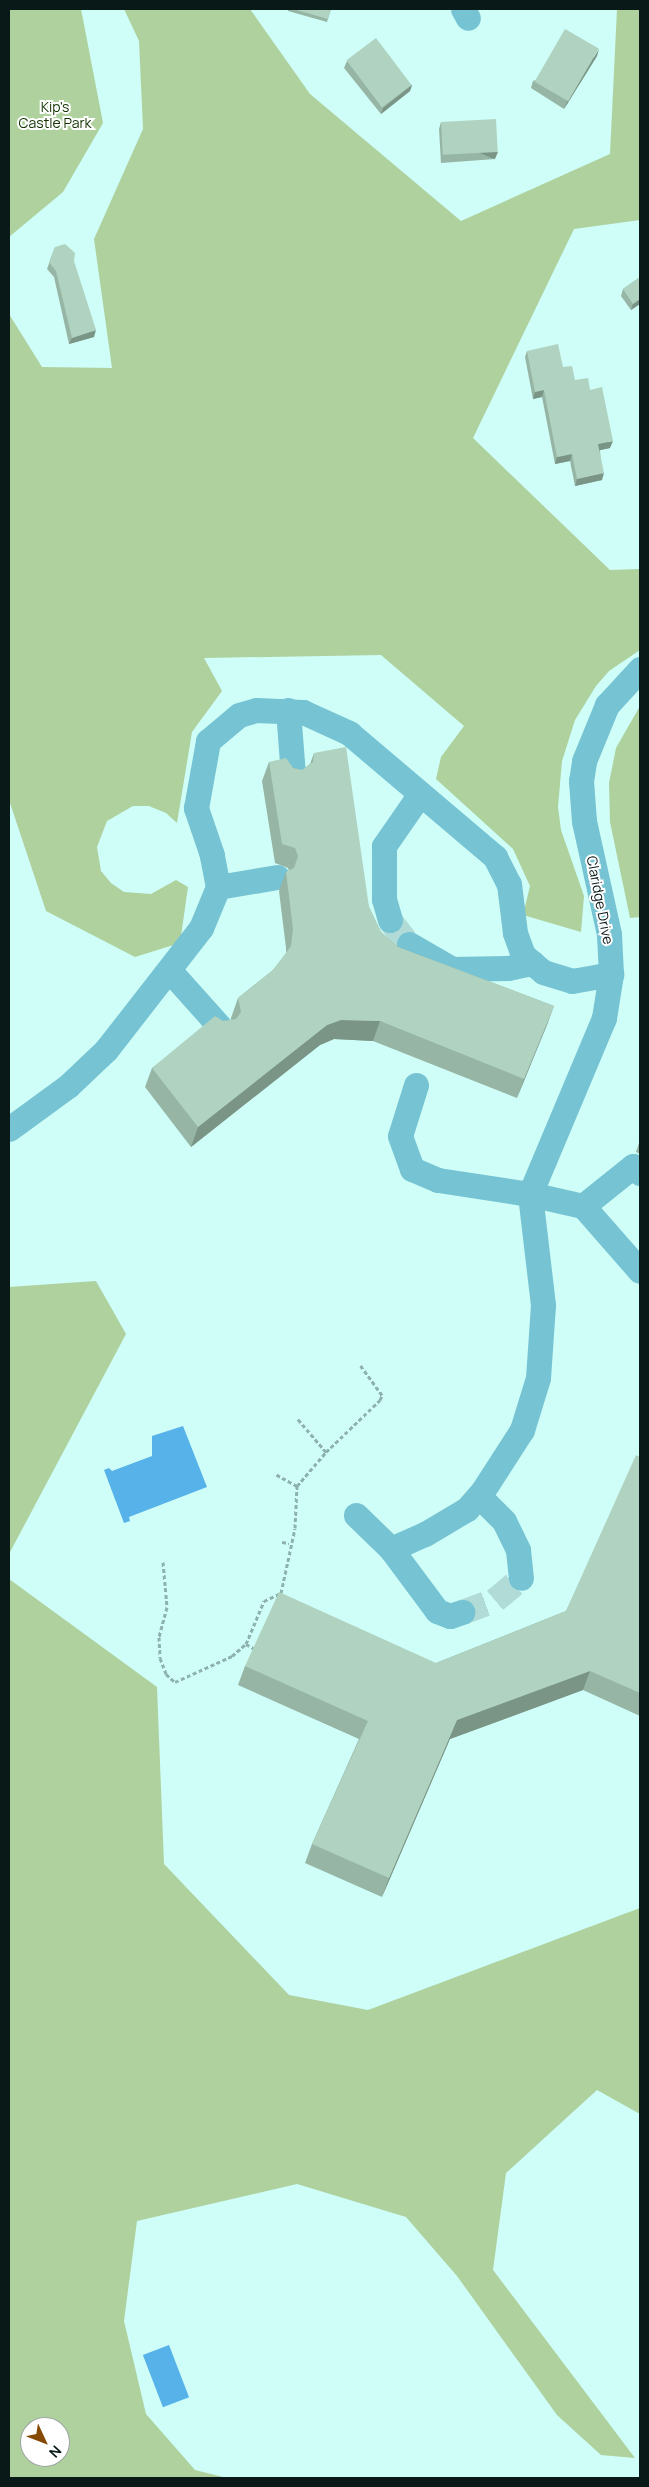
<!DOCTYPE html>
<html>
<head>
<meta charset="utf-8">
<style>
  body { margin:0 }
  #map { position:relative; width:649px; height:2487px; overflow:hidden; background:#cffdf7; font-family:Manrope,sans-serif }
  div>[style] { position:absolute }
  .green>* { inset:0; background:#aed19e }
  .water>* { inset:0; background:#56b2e9; transform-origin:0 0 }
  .minor-tunnel>* { height:25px; margin-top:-12.5px; transform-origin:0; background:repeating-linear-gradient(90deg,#b1dbd6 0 25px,transparent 0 37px) }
  .path>* { height:3px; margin-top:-1.5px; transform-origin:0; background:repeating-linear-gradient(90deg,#8db2ad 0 4px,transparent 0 6.5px) }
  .minor>* { height:25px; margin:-12.5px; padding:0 12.5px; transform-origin:12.5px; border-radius:12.5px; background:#75c3d3 }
  .wall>* { inset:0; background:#96b5a5 }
  .shaded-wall>* { inset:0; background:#7a9486; transform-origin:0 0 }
  .building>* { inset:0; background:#afd3c0; transform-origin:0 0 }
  span { translate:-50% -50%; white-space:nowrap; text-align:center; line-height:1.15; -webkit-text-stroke:4px #fff; paint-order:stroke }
  .park-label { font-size:14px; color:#123300 }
  .street-label { font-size:14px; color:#081918 }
  .frame { position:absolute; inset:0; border:10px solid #081918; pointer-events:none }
  .north { position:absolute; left:20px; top:2417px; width:50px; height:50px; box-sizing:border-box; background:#fff; border:1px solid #9ca3a3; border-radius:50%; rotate:133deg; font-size:14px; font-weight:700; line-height:20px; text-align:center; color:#081918 }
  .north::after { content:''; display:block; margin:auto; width:18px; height:22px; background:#854904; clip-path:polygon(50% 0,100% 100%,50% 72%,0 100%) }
</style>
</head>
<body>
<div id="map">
  <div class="green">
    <i style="clip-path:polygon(9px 9px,81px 9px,103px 123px,63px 192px,9px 237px)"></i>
    <i style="clip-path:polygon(124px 9px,250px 9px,310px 94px,461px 221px,610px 154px,617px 9px,640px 9px,640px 220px,574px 229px,473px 438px,610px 570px,640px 569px,640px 650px,609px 671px,596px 686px,575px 720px,562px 761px,558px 807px,561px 830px,584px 896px,581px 932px,523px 915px,530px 886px,513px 849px,436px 779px,441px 757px,464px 726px,381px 655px,204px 658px,222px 691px,192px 732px,177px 823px,166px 813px,149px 806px,133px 806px,107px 821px,97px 847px,101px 871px,111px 883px,124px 892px,151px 894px,176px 880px,188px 887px,180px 943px,135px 957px,46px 911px,9px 800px,9px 314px,42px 367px,112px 368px,94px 239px,143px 129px,139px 41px)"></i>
    <i style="clip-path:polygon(640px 706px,640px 917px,630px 918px,610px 822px,609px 783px,616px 748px)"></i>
    <i style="clip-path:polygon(96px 1281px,126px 1334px,9px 1554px,9px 1287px)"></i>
    <i style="clip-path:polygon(evenodd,9px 1579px,157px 1687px,164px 1864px,289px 1995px,368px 2010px,640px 1908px,640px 2114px,597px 2090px,506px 2173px,493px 2270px,635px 2458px,601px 2455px,557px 2415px,457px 2276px,406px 2217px,297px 2184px,137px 2221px,124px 2321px,146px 2414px,195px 2470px,227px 2478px,9px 2478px,9px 1579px,30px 2427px,60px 2427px,60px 2457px,30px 2457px,30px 2427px)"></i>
  </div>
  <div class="water">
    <i style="clip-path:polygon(183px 1426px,207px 1487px,129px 1517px,130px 1521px,124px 1523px,104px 1470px,109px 1468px,112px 1471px,152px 1456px,152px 1436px)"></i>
    <i style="left:169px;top:2345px;width:56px;height:28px;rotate:69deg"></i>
  </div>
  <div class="minor-tunnel">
    <i style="left:390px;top:920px;width:31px;rotate:52deg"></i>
    <i style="left:462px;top:1612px;width:35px;rotate:-20deg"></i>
    <i style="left:495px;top:1600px;width:34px;rotate:-40deg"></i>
  </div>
  <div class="path">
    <i style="left:326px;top:1452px;width:75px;rotate:-43.9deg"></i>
    <i style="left:380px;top:1400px;width:5px;rotate:-68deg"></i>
    <i style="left:382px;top:1395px;width:37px;rotate:-126deg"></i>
    <i style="left:297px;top:1486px;width:45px;rotate:-49.5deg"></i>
    <i style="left:326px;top:1452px;width:45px;rotate:-130.5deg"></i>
    <i style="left:282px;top:1542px;width:7px;rotate:8deg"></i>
    <i style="left:163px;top:1562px;width:45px;rotate:84.9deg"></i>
    <i style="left:167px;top:1607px;width:31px;rotate:105deg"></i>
    <i style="left:159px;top:1637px;width:21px;rotate:87deg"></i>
    <i style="left:160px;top:1658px;width:17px;rotate:69deg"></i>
    <i style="left:166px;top:1674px;width:12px;rotate:42deg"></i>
    <i style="left:175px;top:1682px;width:63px;rotate:-24.5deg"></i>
    <i style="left:232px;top:1656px;width:18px;rotate:-41deg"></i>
    <i style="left:246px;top:1644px;width:10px;rotate:29deg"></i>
    <i style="left:246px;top:1644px;width:47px;rotate:-67.3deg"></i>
    <i style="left:264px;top:1601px;width:19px;rotate:-25deg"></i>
    <i style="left:281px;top:1593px;width:66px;rotate:-77.8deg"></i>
    <i style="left:295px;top:1528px;width:42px;rotate:-87.3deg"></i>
    <i style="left:297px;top:1486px;width:26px;rotate:-151deg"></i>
  </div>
  <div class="minor">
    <i style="left:463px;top:9px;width:10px;rotate:61deg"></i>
    <i style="left:288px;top:710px;width:65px;rotate:85.6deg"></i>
    <i style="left:218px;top:887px;width:60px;rotate:-9.6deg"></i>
    <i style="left:390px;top:920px;width:22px;rotate:-106deg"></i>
    <i style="left:384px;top:899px;width:53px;rotate:-90deg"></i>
    <i style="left:384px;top:846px;width:63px;rotate:-55.3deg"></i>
    <i style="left:409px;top:944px;width:50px;rotate:30.2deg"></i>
    <i style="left:452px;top:969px;width:56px;rotate:-1deg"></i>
    <i style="left:508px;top:968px;width:25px;rotate:-12deg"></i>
    <i style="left:170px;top:971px;width:75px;rotate:48.2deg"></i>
    <i style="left:416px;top:1085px;width:53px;rotate:107.4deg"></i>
    <i style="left:400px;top:1136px;width:35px;rotate:70deg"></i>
    <i style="left:412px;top:1169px;width:28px;rotate:23deg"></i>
    <i style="left:438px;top:1180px;width:93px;rotate:8.7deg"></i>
    <i style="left:530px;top:1194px;width:54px;rotate:12.8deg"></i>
    <i style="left:583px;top:1206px;width:86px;rotate:48.8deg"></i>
    <i style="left:9px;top:1129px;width:73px;rotate:-36.1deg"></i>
    <i style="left:68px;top:1086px;width:52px;rotate:-43.5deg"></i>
    <i style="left:106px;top:1050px;width:155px;rotate:-52.1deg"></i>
    <i style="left:201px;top:928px;width:44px;rotate:-67.5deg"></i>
    <i style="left:218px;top:887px;width:33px;rotate:-101deg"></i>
    <i style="left:212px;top:855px;width:50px;rotate:-108.8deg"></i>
    <i style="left:196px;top:808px;width:68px;rotate:-79.8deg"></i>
    <i style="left:208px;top:741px;width:40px;rotate:-40deg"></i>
    <i style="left:239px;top:715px;width:18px;rotate:-16deg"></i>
    <i style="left:256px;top:710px;width:47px;rotate:2.4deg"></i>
    <i style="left:303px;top:712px;width:51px;rotate:24.5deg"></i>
    <i style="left:349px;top:733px;width:192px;rotate:40.3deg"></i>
    <i style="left:495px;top:857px;width:30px;rotate:63deg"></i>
    <i style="left:509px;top:884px;width:49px;rotate:83deg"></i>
    <i style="left:515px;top:933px;width:23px;rotate:70deg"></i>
    <i style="left:523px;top:955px;width:26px;rotate:40deg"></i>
    <i style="left:543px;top:972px;width:30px;rotate:17deg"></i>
    <i style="left:572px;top:981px;width:40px;rotate:-10deg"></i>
    <i style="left:583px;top:1206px;width:64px;rotate:-38.7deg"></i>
    <i style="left:633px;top:1166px;width:10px;rotate:45deg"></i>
    <i style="left:479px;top:1496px;width:35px;rotate:45deg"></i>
    <i style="left:504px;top:1521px;width:32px;rotate:64deg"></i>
    <i style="left:518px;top:1550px;width:28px;rotate:84deg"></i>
    <i style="left:356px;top:1515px;width:49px;rotate:44.2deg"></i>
    <i style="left:391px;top:1549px;width:37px;rotate:-24deg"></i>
    <i style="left:425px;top:1534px;width:49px;rotate:-30.8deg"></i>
    <i style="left:467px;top:1509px;width:23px;rotate:-49deg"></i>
    <i style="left:482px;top:1492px;width:74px;rotate:-57.2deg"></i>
    <i style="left:522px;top:1430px;width:54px;rotate:-72.9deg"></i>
    <i style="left:538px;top:1378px;width:73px;rotate:-86.1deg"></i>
    <i style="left:543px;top:1305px;width:112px;rotate:-96.7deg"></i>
    <i style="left:530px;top:1194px;width:191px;rotate:-67.2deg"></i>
    <i style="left:604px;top:1018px;width:45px;rotate:-81deg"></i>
    <i style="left:611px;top:974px;width:40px;rotate:-92.9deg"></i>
    <i style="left:609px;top:934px;width:116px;rotate:-102.5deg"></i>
    <i style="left:584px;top:821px;width:40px;rotate:-94.3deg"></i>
    <i style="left:581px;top:781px;width:20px;rotate:-81deg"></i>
    <i style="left:584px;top:761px;width:61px;rotate:-67.7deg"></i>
    <i style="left:607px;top:705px;width:49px;rotate:-47.5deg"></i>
    <i style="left:391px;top:1549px;width:77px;rotate:53.4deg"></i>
    <i style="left:437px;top:1611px;width:14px;rotate:21deg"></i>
    <i style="left:450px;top:1616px;width:13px;rotate:-18deg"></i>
  </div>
  <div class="wall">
    <i style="clip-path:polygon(288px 9px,331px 9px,327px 22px,288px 11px)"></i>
    <i style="clip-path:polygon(597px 56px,564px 109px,531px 88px,533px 81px)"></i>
    <i style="clip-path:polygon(347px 61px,412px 85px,410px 91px,381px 114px,344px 68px)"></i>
    <i style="clip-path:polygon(441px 122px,495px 159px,441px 163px,439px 129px)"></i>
    <i style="clip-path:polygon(55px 247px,94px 337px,69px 344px,54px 277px,47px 269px)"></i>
    <i style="clip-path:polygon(640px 277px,640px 304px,631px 310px,621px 296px,623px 289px)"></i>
    <i style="clip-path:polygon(527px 351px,563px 367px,575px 380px,590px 390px,610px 448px,600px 450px,602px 480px,575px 486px,570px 461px,555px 464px,542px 397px,533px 399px,525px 357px)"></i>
    <i style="clip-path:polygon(314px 753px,369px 907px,381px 932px,398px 947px,554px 1006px,517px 1098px,373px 1041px,334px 1039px,320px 1045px,191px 1147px,145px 1087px,152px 1068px,223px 1021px,231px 1020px,231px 1018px,238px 998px,273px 970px,286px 954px,286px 948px,279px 891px,286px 872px,289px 871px,288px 868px,275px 863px,262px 781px,269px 762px,302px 770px,310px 764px)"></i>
    <i style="clip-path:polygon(640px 1140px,640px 1154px,636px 1152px)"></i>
    <i style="clip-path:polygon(640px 1457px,640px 1716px,583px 1690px,450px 1739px,382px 1897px,305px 1863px,312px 1844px,359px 1739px,238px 1685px,245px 1666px,436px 1663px,566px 1611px)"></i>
  </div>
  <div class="shaded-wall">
    <i style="clip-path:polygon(599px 49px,597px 56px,564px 109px,567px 102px)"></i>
    <i style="clip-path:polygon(412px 85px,410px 91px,381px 114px,383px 108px)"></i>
    <i style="left:498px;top:152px;width:8px;height:55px;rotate:113deg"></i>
    <i style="clip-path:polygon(640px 299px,640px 304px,631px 310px,633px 304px)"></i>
    <i style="clip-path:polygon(96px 330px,94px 337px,69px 344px,72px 338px)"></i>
    <i style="clip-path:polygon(544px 390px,542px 397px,533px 399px,535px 392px)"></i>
    <i style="clip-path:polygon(613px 441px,610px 448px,596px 451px,598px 444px)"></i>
    <i style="clip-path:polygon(572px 454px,570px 461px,555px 464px,557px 457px)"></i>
    <i style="clip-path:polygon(604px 473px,602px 480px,575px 486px,577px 479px)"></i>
    <i style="clip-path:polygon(554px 1006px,547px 1025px,517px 1098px,524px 1079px)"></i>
    <i style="clip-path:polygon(341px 1020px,380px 1021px,373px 1041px,334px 1039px,320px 1045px,191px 1147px,198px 1127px,327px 1025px)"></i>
    <i style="clip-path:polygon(590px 1671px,583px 1690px,450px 1739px,382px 1897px,389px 1878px,457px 1720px)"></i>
  </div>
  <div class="building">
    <i style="clip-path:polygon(293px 9px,331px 9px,328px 19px)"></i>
    <i style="left:565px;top:29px;width:39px;height:61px;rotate:30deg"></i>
    <i style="left:376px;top:38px;width:59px;height:37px;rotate:53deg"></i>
    <i style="left:496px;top:119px;width:33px;height:55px;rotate:87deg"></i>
    <i style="clip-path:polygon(65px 244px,75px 253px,74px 261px,96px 330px,72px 338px,56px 271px,49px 262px,55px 247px)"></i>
    <i style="clip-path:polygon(640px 277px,640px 299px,633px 304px,623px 289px)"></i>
    <i style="clip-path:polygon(558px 344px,563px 367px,572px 366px,575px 380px,588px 378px,590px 390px,602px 387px,613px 441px,598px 444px,604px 473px,577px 479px,572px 454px,557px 457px,544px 390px,535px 392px,527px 351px)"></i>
    <i style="clip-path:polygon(346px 747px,369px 907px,381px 932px,398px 947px,554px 1006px,524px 1079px,380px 1021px,341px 1020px,327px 1025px,198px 1127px,152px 1068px,215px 1016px,223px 1021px,236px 1019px,241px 1012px,238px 998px,273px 970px,291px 946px,293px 929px,286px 872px,294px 868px,298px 856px,295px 848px,282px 844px,269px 762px,286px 758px,293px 768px,302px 770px,313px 762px,314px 753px)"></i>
    <i style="clip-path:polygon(636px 1455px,640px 1457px,640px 1693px,590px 1671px,457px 1720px,389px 1878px,312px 1844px,368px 1721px,245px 1666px,279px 1592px,436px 1663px,566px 1611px)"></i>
  </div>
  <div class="park-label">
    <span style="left:55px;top:115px">Kip's<br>Castle Park</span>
  </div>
  <div class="street-label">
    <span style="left:600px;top:900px;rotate:79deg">Claridge Drive</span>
  </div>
  <div class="frame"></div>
  <div class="north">N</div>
</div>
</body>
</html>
